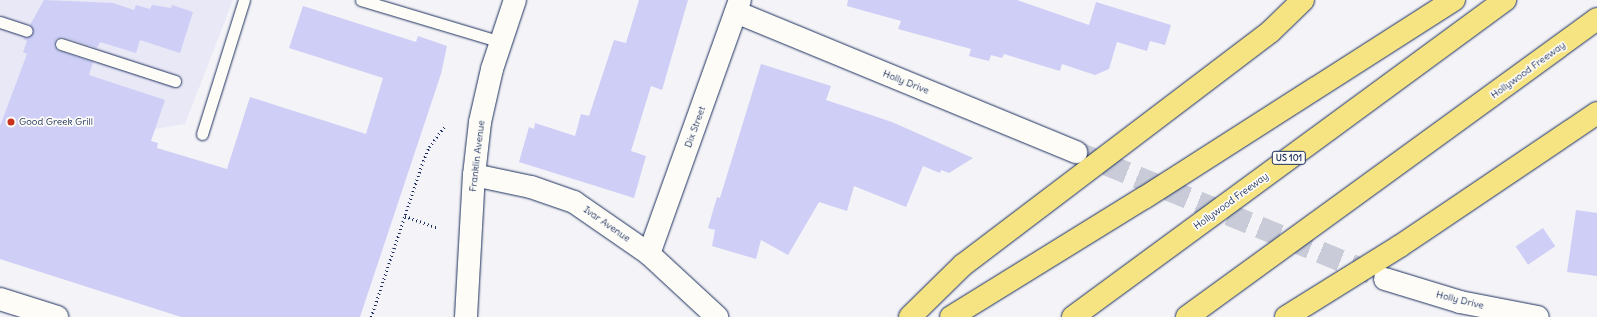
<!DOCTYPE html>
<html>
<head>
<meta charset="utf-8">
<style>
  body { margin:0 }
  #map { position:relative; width:1597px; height:317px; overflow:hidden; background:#f4f3f7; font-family:Delius,sans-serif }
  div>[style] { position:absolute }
  .built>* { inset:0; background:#e9e8f7 }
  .building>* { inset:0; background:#cecef6; transform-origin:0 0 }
  .street-tunnel>* { height:22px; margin-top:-11px; transform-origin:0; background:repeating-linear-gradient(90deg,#c9ccd8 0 22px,transparent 0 33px) }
  .path>* { height:2.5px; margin-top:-1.25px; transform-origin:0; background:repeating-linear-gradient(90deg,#1b2f5e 0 1px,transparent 0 4px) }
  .roads { filter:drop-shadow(0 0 1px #1b2f5e) drop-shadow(0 0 1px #1b2f5e) }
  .lane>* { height:11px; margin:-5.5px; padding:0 5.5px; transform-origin:5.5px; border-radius:5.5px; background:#fdfcf7 }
  .street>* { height:22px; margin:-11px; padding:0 11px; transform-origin:11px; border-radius:11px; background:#fdfcf7 }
  .secondary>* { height:22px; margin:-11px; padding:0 11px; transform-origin:11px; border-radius:11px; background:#fdfcf7 }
  .highway>* { height:22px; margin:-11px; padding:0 11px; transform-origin:11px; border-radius:11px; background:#f6e381 }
  .dots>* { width:11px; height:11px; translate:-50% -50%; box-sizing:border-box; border:2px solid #fdfcf7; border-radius:50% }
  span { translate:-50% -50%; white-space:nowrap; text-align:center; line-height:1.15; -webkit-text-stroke:3.5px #fdfcf7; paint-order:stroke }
  .shield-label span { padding:1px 3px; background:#fdfcf7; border:1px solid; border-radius:3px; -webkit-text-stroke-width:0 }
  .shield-label { font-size:9px; color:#1b2f5e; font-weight:700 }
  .street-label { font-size:10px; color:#1b2f5e }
  .poi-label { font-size:10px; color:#1b2f5e }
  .left { translate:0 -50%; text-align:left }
</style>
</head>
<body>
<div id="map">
  <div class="built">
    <i style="clip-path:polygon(0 0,233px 0,185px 124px,61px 144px,0 247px)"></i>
  </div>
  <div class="building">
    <i style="clip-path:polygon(44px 0,113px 3px,134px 10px,136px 5px,150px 9px,152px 5px,171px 8px,172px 5px,193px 12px,180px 53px,140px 40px,136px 53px,100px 42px,97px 48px,63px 37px,56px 39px,54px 46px,59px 51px,93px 62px,89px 75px,165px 100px,151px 141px,158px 143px,157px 148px,227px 169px,250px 97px,366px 134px,383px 78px,289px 48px,303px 6px,416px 42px,418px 36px,447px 46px,441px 74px,360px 317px,181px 317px,0 259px,0 126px,27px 54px,23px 52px,27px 41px,23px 39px,33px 34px,30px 25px)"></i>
    <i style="clip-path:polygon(639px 0,688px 0,662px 90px,651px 86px,631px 151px,646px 156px,634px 198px,519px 162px,529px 127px,534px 129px,535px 123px,575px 136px,581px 114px,589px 116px,614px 40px,626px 43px)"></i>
    <i style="clip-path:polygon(848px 0,1017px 0,1089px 25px,1096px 2px,1171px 25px,1165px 45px,1150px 41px,1147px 51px,1117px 42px,1109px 69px,1095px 75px,1062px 64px,1060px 71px,1004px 54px,1002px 58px,991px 55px,989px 61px,969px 56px,971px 49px,898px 29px,901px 21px,847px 6px)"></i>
    <i style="clip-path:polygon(761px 64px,831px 86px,826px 100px,892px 122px,973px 158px,949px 173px,941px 170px,940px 173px,923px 166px,906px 207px,854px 186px,847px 211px,819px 202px,788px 255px,761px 240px,756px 259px,712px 246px,715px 230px,708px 228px,717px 197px,720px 198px)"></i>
    <i style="clip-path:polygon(1576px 210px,1597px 213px,1597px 276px,1567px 272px)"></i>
    <i style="left:1543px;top:228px;width:22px;height:33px;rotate:56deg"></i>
  </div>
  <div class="street-tunnel">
    <i style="left:1076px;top:152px;width:326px;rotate:22.3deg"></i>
  </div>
  <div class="path">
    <i style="left:405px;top:216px;width:35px;rotate:20deg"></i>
    <i style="left:371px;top:317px;width:164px;rotate:-71.6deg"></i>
    <i style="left:423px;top:161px;width:15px;rotate:-67deg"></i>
    <i style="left:429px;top:147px;width:25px;rotate:-53deg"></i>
  </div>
  <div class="roads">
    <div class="lane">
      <i style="left:361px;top:0;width:146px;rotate:16.7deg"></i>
      <i style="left:0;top:22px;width:28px;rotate:18deg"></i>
      <i style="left:61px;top:44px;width:120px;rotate:18deg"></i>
      <i style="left:202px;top:134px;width:140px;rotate:-72.6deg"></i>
    </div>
    <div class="street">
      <i style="left:736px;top:12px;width:368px;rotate:22.4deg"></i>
      <i style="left:474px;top:175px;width:58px;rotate:11.9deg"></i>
      <i style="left:531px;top:187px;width:46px;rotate:19.2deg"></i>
      <i style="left:574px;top:202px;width:91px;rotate:34.7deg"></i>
      <i style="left:649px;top:254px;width:93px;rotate:42.8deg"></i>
      <i style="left:649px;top:254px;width:270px;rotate:-70.3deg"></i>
      <i style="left:1385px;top:279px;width:78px;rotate:17deg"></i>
      <i style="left:1460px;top:302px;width:79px;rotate:10.9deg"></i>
      <i style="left:0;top:299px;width:60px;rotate:17.5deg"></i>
    </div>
    <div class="secondary">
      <i style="left:466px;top:317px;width:142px;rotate:-86.8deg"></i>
      <i style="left:474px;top:175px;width:53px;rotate:-83.5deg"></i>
      <i style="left:480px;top:122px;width:54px;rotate:-77.2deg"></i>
      <i style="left:492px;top:69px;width:73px;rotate:-71.6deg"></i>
    </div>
    <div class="highway">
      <i style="left:910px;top:317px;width:74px;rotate:-44.5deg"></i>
      <i style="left:963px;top:265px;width:385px;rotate:-37.2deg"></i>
      <i style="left:1270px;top:32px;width:46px;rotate:-44.1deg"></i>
      <i style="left:951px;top:317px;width:227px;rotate:-31.7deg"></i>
      <i style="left:1144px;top:198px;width:368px;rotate:-32.6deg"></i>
      <i style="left:1073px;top:317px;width:536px;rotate:-36.27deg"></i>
      <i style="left:1187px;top:317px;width:507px;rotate:-36.01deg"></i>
      <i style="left:1286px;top:317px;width:134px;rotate:-31.9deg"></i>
      <i style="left:1400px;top:246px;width:238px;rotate:-34deg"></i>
    </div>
  </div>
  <div class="dots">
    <i style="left:11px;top:122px;background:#c8321e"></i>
  </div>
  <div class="shield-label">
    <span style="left:1289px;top:158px">US 101</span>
  </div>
  <div class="street-label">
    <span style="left:1528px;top:70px;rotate:-36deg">Hollywood Freeway</span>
    <span style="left:906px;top:82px;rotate:22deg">Holly Drive</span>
    <span style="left:695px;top:127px;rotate:-70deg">Dix Street</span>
    <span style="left:477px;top:156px;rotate:-83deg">Franklin Avenue</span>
    <span style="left:1231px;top:201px;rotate:-36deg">Hollywood Freeway</span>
    <span style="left:607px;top:224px;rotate:35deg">Ivar Avenue</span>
    <span style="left:1460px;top:300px;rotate:14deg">Holly Drive</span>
  </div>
  <div class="poi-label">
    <span class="left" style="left:19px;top:122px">Good Greek Grill</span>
  </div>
</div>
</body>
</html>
